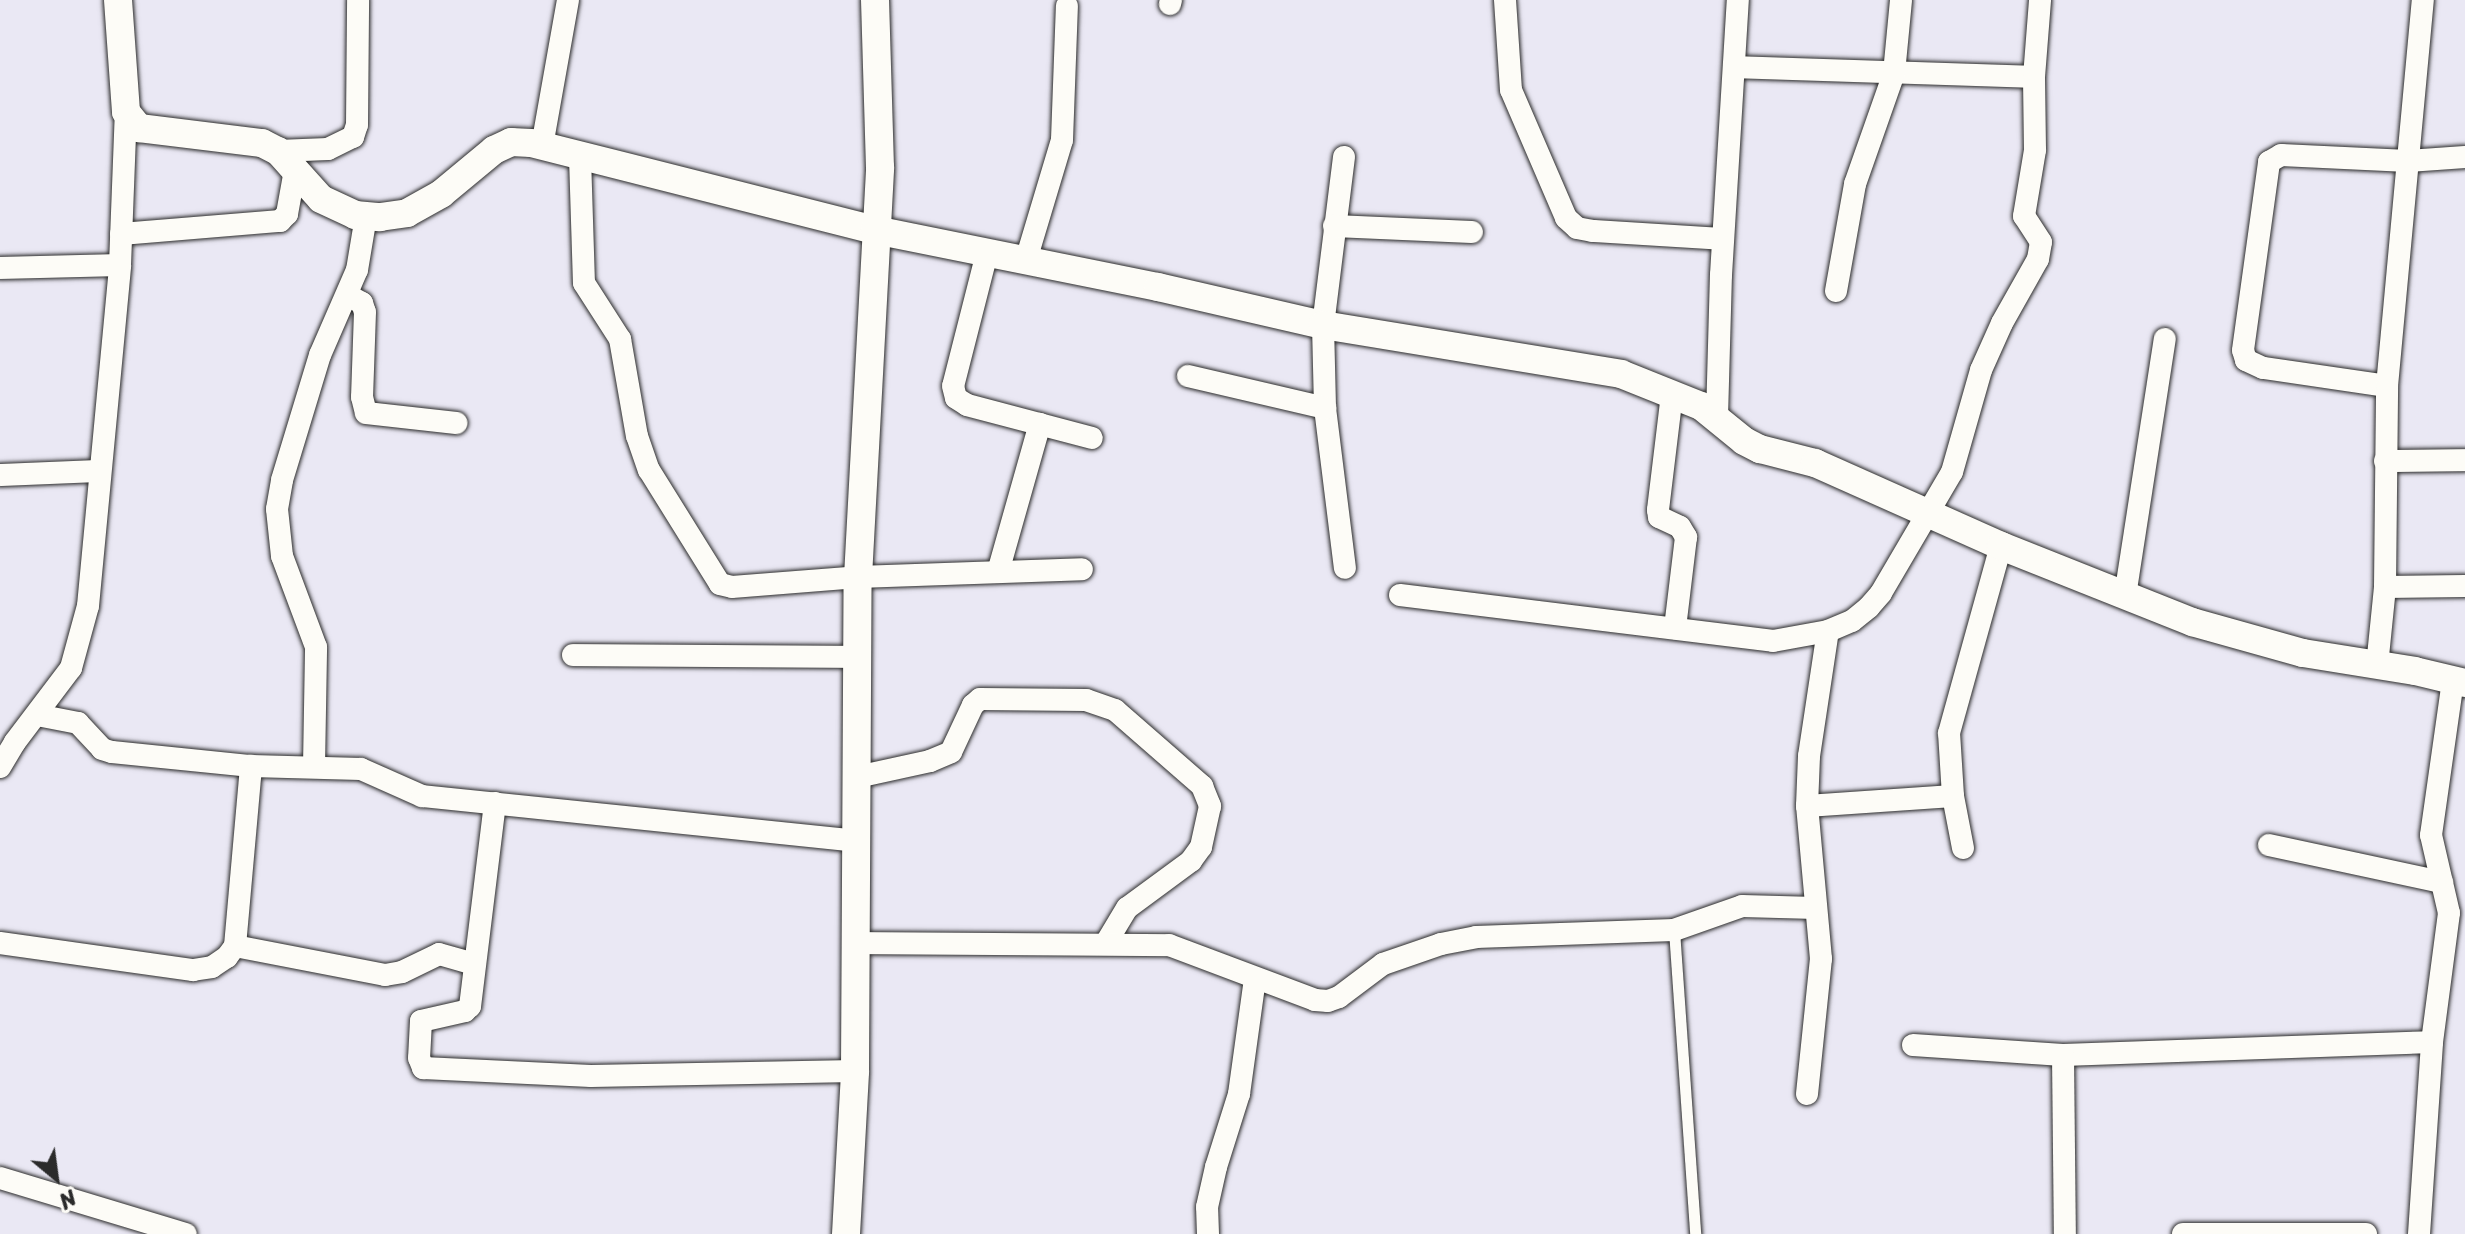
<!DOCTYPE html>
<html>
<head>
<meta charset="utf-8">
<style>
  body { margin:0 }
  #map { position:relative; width:2465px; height:1234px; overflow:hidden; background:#eae8f4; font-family:Sriracha,sans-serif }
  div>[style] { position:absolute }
  .roads { filter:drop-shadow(0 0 2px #2b2b2b) drop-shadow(0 0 2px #2b2b2b) }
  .service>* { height:11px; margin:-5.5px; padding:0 5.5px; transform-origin:5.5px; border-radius:5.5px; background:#fdfcf7 }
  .minor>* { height:22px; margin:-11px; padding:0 11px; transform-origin:11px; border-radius:11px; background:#fdfcf7 }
  .tertiary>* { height:28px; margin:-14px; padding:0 14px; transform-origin:14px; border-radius:14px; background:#fdfcf7 }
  span { translate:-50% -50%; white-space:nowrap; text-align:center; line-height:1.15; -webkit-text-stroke:6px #fdfcf7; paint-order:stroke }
  .north { position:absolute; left:16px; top:1138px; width:80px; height:80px; -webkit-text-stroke:6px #fdfcf7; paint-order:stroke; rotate:151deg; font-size:22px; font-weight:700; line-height:32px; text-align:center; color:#2b2b2b }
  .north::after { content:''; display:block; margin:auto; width:28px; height:36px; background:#2b2b2b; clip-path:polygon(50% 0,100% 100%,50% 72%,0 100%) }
</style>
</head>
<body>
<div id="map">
  <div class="roads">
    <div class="service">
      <i style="left:1674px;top:930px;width:305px;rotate:86deg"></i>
    </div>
    <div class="minor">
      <i style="left:1505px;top:0;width:90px;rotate:86.2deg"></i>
      <i style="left:1511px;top:90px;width:139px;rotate:66.7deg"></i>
      <i style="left:1566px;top:218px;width:15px;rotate:42deg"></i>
      <i style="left:1577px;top:228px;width:16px;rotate:11deg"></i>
      <i style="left:1593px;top:231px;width:130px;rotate:3.5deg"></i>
      <i style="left:1170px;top:4px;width:4px;rotate:-76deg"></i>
      <i style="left:1735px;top:67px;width:299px;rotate:1.9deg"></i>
      <i style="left:542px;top:146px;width:148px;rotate:-79.9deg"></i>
      <i style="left:278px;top:151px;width:50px;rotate:-2.3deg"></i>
      <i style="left:328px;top:149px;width:28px;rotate:-26deg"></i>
      <i style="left:353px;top:137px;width:13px;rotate:-72deg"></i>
      <i style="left:357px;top:125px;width:125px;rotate:-89.5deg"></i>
      <i style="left:580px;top:157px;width:126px;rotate:88.2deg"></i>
      <i style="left:584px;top:283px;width:67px;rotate:57.3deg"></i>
      <i style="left:620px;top:339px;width:98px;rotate:80.1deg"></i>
      <i style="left:637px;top:436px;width:36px;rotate:71deg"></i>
      <i style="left:649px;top:470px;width:134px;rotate:58.1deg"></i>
      <i style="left:720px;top:584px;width:12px;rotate:14deg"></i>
      <i style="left:732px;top:587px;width:126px;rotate:-4.5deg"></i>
      <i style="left:858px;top:577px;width:224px;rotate:-2deg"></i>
      <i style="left:1344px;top:157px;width:169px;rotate:97.1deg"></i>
      <i style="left:1323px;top:325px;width:83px;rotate:88.6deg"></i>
      <i style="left:1325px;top:408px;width:161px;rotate:82.9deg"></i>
      <i style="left:1334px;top:226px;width:138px;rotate:2.5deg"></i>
      <i style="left:121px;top:234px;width:160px;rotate:-4.7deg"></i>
      <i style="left:280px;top:221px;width:10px;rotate:-45deg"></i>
      <i style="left:287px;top:214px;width:45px;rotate:-79.7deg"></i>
      <i style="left:987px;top:253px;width:137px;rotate:104.3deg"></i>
      <i style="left:953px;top:386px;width:12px;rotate:76deg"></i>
      <i style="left:956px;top:398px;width:13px;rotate:32deg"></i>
      <i style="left:967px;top:405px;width:129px;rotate:14.8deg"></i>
      <i style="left:1026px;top:260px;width:125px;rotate:-73.3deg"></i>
      <i style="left:1062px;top:140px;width:134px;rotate:-87.9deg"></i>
      <i style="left:0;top:268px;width:120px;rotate:-1.4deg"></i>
      <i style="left:1836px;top:291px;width:109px;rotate:-79.9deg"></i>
      <i style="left:1855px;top:184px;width:118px;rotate:-70.6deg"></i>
      <i style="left:1894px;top:73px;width:73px;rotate:-84.5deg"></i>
      <i style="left:347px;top:295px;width:17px;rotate:28deg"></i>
      <i style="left:362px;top:303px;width:9px;rotate:72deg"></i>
      <i style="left:365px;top:312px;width:85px;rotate:92deg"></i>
      <i style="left:362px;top:397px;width:16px;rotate:76deg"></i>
      <i style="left:366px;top:413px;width:91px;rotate:6.3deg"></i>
      <i style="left:1188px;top:376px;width:141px;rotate:13.1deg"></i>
      <i style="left:2387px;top:386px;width:125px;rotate:-171.7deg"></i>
      <i style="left:2263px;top:368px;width:19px;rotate:-155deg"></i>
      <i style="left:2246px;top:360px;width:10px;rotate:-107deg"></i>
      <i style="left:2243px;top:350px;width:190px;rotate:-82.1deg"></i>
      <i style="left:2269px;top:162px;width:14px;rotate:-30deg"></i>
      <i style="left:2281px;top:155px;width:127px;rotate:2.7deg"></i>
      <i style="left:2408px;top:161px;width:57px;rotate:-4deg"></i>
      <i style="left:1672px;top:394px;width:117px;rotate:96.9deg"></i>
      <i style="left:1658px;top:510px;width:7px;rotate:82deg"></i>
      <i style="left:1659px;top:517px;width:23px;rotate:25deg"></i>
      <i style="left:1680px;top:527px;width:12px;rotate:59deg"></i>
      <i style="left:1686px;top:537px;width:92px;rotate:96.9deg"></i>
      <i style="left:1717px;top:417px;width:142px;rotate:-88.4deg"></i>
      <i style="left:1721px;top:275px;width:276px;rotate:-86.5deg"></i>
      <i style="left:2385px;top:461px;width:80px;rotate:-0.7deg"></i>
      <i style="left:0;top:475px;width:99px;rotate:-2.3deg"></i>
      <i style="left:998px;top:572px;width:154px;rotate:-74.2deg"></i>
      <i style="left:2385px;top:587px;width:80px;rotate:-0.7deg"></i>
      <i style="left:1400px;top:595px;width:376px;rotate:7deg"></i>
      <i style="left:1773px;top:641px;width:56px;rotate:-10.3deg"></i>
      <i style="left:1828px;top:631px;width:26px;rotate:-23deg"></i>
      <i style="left:1852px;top:621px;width:22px;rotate:-39deg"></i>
      <i style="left:1869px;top:607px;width:18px;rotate:-49deg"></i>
      <i style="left:1881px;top:593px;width:140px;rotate:-59.6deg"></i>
      <i style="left:1952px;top:472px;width:106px;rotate:-74.1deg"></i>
      <i style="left:1981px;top:370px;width:51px;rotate:-65.9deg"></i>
      <i style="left:2002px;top:323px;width:73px;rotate:-60.6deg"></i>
      <i style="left:2038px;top:259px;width:17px;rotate:-80deg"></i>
      <i style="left:2041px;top:242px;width:31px;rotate:-123deg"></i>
      <i style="left:2024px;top:216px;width:67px;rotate:-80.5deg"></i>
      <i style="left:2035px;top:150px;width:73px;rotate:-90.8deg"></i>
      <i style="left:2034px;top:77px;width:77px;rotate:-85.5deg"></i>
      <i style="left:2125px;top:596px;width:260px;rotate:-81.2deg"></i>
      <i style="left:573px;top:655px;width:284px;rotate:0.4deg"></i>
      <i style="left:2377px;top:666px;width:79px;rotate:-84.2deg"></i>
      <i style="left:2385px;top:587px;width:201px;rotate:-89.4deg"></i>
      <i style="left:2387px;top:386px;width:388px;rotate:-84.7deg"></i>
      <i style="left:37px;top:715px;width:42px;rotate:11deg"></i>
      <i style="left:78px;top:723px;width:35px;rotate:47deg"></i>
      <i style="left:102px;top:749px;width:10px;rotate:17deg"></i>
      <i style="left:112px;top:752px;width:140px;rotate:5.8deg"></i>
      <i style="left:251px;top:766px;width:110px;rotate:1.6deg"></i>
      <i style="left:361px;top:769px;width:67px;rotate:23.9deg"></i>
      <i style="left:422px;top:796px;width:437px;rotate:5.9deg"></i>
      <i style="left:314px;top:766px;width:119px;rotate:-89deg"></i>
      <i style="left:316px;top:647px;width:97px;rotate:-110.5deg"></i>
      <i style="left:282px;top:556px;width:47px;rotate:-96.1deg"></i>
      <i style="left:277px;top:509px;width:29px;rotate:-80deg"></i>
      <i style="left:282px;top:480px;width:131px;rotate:-73.1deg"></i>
      <i style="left:320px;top:355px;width:93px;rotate:-66.5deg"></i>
      <i style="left:357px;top:270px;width:55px;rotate:-80.5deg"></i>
      <i style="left:0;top:767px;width:29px;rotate:-59deg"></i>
      <i style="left:15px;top:742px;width:93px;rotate:-52.9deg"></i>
      <i style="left:71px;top:668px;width:64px;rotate:-74.7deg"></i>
      <i style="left:88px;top:606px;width:342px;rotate:-84.6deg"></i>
      <i style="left:120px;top:265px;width:153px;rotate:-87.8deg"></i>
      <i style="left:857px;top:777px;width:75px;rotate:-12.4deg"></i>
      <i style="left:930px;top:761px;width:23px;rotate:-23deg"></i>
      <i style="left:951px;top:752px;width:52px;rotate:-64.9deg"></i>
      <i style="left:973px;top:705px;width:9px;rotate:-41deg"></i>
      <i style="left:980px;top:699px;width:106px;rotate:0.5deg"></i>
      <i style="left:1086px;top:700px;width:31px;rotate:19deg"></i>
      <i style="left:1115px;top:710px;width:116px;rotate:41.1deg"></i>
      <i style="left:1202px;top:786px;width:22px;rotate:68deg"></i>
      <i style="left:1210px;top:806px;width:42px;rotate:102.4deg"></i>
      <i style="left:1201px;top:847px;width:17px;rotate:126deg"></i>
      <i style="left:1191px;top:861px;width:79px;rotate:143.7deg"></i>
      <i style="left:1127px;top:908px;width:41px;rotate:121deg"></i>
      <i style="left:495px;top:803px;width:205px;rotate:97deg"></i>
      <i style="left:470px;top:1006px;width:7px;rotate:135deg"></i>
      <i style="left:465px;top:1011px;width:45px;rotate:167.2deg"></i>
      <i style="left:421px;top:1021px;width:37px;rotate:93deg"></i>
      <i style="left:419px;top:1058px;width:11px;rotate:68deg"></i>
      <i style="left:423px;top:1068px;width:168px;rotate:2.7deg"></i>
      <i style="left:591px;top:1076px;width:264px;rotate:-1.1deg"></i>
      <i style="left:1807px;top:806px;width:146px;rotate:-3.9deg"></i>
      <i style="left:2269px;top:845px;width:177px;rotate:12.1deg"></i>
      <i style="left:1963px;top:848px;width:53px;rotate:-100.9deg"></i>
      <i style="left:1953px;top:796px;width:63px;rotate:-93.6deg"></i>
      <i style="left:1949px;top:733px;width:194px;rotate:-74.5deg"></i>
      <i style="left:0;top:943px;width:195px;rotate:8deg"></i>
      <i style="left:193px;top:970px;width:19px;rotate:-9deg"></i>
      <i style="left:212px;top:967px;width:18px;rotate:-34deg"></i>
      <i style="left:227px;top:957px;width:14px;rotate:-54deg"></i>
      <i style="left:235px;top:946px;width:181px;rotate:-84.9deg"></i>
      <i style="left:857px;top:943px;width:312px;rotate:0.4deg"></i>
      <i style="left:1169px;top:945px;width:156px;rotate:20.6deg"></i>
      <i style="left:1315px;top:1000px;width:13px;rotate:4deg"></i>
      <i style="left:1328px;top:1001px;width:12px;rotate:-20deg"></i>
      <i style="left:1339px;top:997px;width:55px;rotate:-36.9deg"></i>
      <i style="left:1383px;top:964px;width:61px;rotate:-19deg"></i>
      <i style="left:1441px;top:944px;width:36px;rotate:-11deg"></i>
      <i style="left:1476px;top:937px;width:198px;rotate:-2deg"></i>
      <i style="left:1674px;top:930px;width:72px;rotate:-19.4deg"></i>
      <i style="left:1742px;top:906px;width:74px;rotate:1.5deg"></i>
      <i style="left:235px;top:946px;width:153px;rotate:10.9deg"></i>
      <i style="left:385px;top:975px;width:17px;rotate:-10deg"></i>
      <i style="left:402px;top:972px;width:41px;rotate:-25.9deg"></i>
      <i style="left:439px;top:954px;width:37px;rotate:16deg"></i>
      <i style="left:1913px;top:1045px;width:150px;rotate:3.8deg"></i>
      <i style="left:2063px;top:1055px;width:369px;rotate:-2deg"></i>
      <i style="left:2063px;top:1055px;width:179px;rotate:89.4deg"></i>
      <i style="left:1807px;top:1094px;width:136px;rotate:-84.1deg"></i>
      <i style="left:1821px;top:959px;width:154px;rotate:-95.2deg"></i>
      <i style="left:1807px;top:806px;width:50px;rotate:-87.7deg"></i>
      <i style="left:1809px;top:756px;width:126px;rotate:-81.4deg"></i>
      <i style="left:0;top:1178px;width:194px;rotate:16.8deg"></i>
      <i style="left:1208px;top:1234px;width:27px;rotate:-92deg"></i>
      <i style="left:1207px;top:1207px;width:41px;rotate:-77.3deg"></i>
      <i style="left:1216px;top:1167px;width:77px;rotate:-72.5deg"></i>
      <i style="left:1239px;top:1094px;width:116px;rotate:-82.1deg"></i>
      <i style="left:2183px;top:1234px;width:183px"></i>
      <i style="left:2419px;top:1234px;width:192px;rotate:-86.1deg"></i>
      <i style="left:2432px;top:1042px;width:130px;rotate:-82.5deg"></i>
      <i style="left:2449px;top:913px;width:80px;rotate:-103deg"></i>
      <i style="left:2431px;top:835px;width:157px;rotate:-81.9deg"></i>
    </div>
    <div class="tertiary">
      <i style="left:118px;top:0;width:112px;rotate:85.9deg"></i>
      <i style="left:126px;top:112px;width:21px;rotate:51deg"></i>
      <i style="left:139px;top:128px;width:124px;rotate:7deg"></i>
      <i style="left:262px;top:143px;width:18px;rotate:27deg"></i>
      <i style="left:278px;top:151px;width:64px;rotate:48.1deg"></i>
      <i style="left:321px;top:199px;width:38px;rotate:25deg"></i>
      <i style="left:355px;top:215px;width:25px;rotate:5deg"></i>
      <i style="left:380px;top:217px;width:27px;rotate:-8deg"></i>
      <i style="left:407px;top:213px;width:39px;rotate:-29deg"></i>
      <i style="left:441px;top:194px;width:69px;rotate:-39.7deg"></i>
      <i style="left:494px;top:150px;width:19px;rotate:-25deg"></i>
      <i style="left:511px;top:142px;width:20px;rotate:3deg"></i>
      <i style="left:531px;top:143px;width:355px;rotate:14.2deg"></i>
      <i style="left:875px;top:230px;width:289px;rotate:11.4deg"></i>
      <i style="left:1158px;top:287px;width:169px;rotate:13deg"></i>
      <i style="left:1323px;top:325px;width:302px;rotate:9.3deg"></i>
      <i style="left:1621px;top:374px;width:86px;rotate:21.8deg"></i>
      <i style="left:1701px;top:406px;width:55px;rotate:39.1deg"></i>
      <i style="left:1744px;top:441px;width:18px;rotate:27deg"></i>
      <i style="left:1760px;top:449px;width:57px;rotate:14.3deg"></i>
      <i style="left:1815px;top:463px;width:204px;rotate:24deg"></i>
      <i style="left:2001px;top:546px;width:206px;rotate:21.7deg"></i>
      <i style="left:2192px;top:622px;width:115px;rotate:15.6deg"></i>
      <i style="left:2303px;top:653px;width:113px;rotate:9.1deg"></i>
      <i style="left:2415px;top:671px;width:51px;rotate:13.5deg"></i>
      <i style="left:846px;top:1234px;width:163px;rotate:-86.8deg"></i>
      <i style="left:855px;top:1071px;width:494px;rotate:-89.7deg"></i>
      <i style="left:858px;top:577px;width:410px;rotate:-86.9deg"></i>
      <i style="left:880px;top:168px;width:168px;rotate:-91.7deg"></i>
    </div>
  </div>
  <div class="north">N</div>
</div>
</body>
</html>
